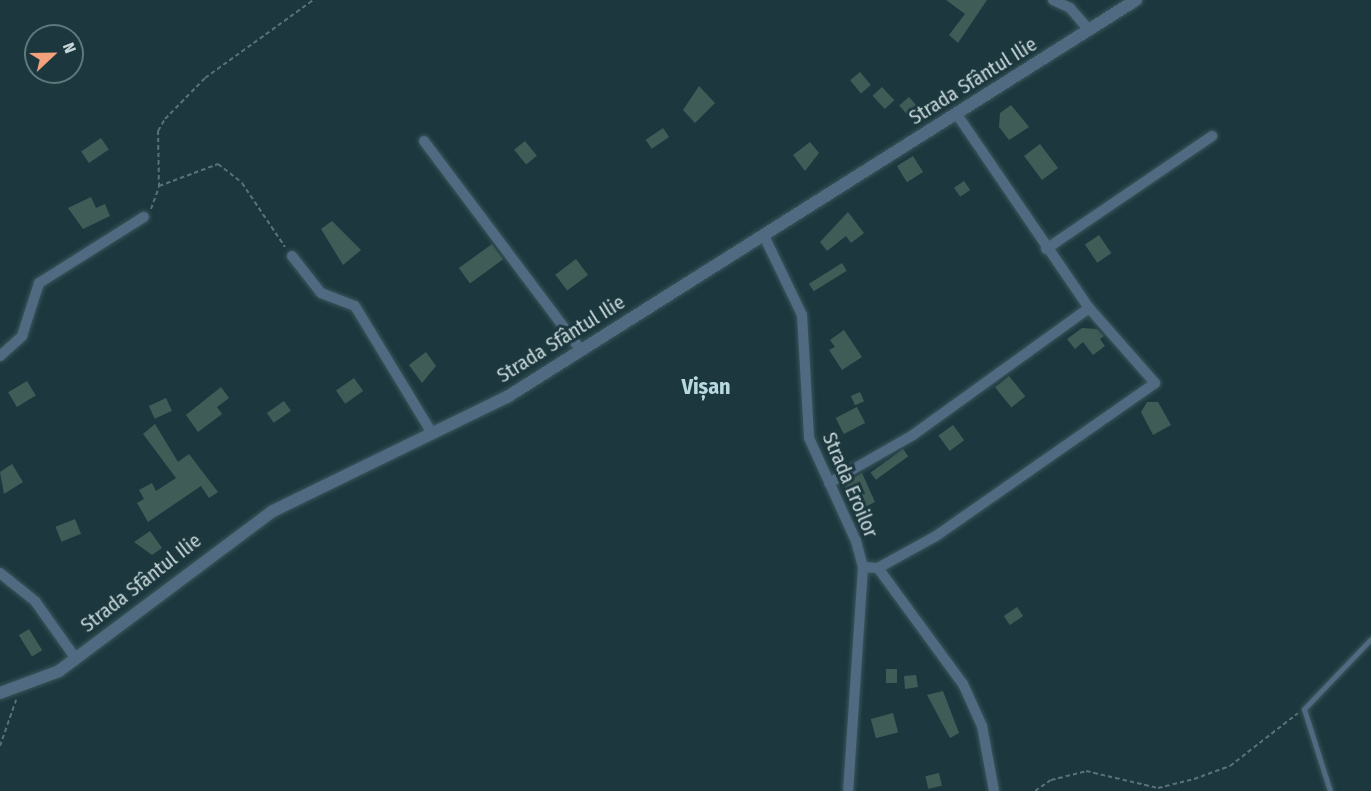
<!DOCTYPE html>
<html>
<head>
<meta charset="utf-8">
<style>
  body { margin:0 }
  #map { position:relative; width:1371px; height:791px; overflow:hidden; background:#1c383e; font-family:"Fira Sans Condensed",sans-serif }
  div>[style] { position:absolute }
  .building>* { inset:0; background:#405c56; transform-origin:0 0 }
  .path>* { height:2px; margin-top:-1px; transform-origin:0; background:repeating-linear-gradient(90deg,#5a7176 0 4.5px,transparent 0 7.5px) }
  .roads { filter:drop-shadow(0 0 2px #3b555a) drop-shadow(0 0 2px #3b555a) }
  .service>* { height:5px; margin:-2.5px; padding:0 2.5px; transform-origin:2.5px; border-radius:2.5px; background:#506a82 }
  .minor>* { height:10px; margin:-5px; padding:0 5px; transform-origin:5px; border-radius:5px; background:#506a82 }
  .tertiary>* { height:12px; margin:-6px; padding:0 6px; transform-origin:6px; border-radius:6px; background:#506a82 }
  span { translate:-50% -50%; white-space:nowrap; text-align:center; line-height:1.15; -webkit-text-stroke:6px #1c383e; paint-order:stroke }
  .street-label { font-size:20px; color:#c7d7da }
  .quarter-label { font-size:22px; color:#b9d9e0; font-weight:700 }
  .north { position:absolute; left:24px; top:24px; width:60px; height:60px; box-sizing:border-box; background:#1c383e; border:2px solid #60787c; border-radius:50%; rotate:68deg; font-size:16px; font-weight:700; line-height:24px; text-align:center; color:#c7d7da }
  .north::after { content:''; display:block; margin:auto; width:21px; height:27px; background:#f1a17c; clip-path:polygon(50% 0,100% 100%,50% 72%,0 100%) }
</style>
</head>
<body>
<div id="map">
  <div class="building">
    <i style="clip-path:polygon(946px 0,987px 0,958px 43px,949px 35px,965px 14px)"></i>
    <i style="left:860px;top:72px;width:17px;height:13px;rotate:50deg"></i>
    <i style="clip-path:polygon(699px 86px,715px 103px,695px 123px,683px 110px)"></i>
    <i style="left:882px;top:87px;width:18px;height:13px;rotate:47deg"></i>
    <i style="left:909px;top:97px;width:18px;height:13px;rotate:49deg"></i>
    <i style="clip-path:polygon(1011px 105px,1029px 127px,1009px 140px,999px 127px,1000px 113px)"></i>
    <i style="left:663px;top:128px;width:11px;height:21px;rotate:56deg"></i>
    <i style="left:101px;top:138px;width:14px;height:24px;rotate:56deg"></i>
    <i style="left:525px;top:141px;width:19px;height:14px;rotate:51deg"></i>
    <i style="clip-path:polygon(810px 142px,819px 153px,805px 171px,793px 155px)"></i>
    <i style="left:1040px;top:144px;width:30px;height:20px;rotate:53deg"></i>
    <i style="left:913px;top:156px;width:19px;height:19px;rotate:58deg"></i>
    <i style="left:964px;top:181px;width:11px;height:12px;rotate:56deg"></i>
    <i style="clip-path:polygon(91px 197px,96px 208px,105px 204px,110px 216px,83px 229px,68px 208px)"></i>
    <i style="clip-path:polygon(848px 212px,864px 233px,851px 243px,846px 236px,827px 251px,820px 242px)"></i>
    <i style="clip-path:polygon(332px 221px,361px 250px,343px 265px,321px 229px)"></i>
    <i style="left:1099px;top:235px;width:22px;height:17px;rotate:56deg"></i>
    <i style="left:492px;top:244px;width:19px;height:41px;rotate:54deg"></i>
    <i style="left:576px;top:259px;width:20px;height:26px;rotate:53deg"></i>
    <i style="left:842px;top:263px;width:9px;height:39px;rotate:58deg"></i>
    <i style="clip-path:polygon(1082px 328px,1097px 329px,1104px 336px,1100px 339px,1105px 346px,1093px 355px,1083px 342px,1075px 349px,1067px 339px)"></i>
    <i style="clip-path:polygon(844px 330px,862px 357px,842px 370px,829px 350px,835px 347px,830px 340px)"></i>
    <i style="clip-path:polygon(426px 352px,436px 366px,422px 383px,409px 365px)"></i>
    <i style="left:1009px;top:376px;width:26px;height:18px;rotate:51deg"></i>
    <i style="left:354px;top:378px;width:16px;height:22px;rotate:55deg"></i>
    <i style="left:27px;top:381px;width:17px;height:22px;rotate:59deg"></i>
    <i style="clip-path:polygon(221px 387px,229px 398px,217px 407px,222px 414px,198px 432px,186px 415px)"></i>
    <i style="left:860px;top:392px;width:10px;height:10px;rotate:66deg"></i>
    <i style="left:166px;top:398px;width:14px;height:19px;rotate:65deg"></i>
    <i style="left:284px;top:401px;width:12px;height:21px;rotate:55deg"></i>
    <i style="clip-path:polygon(1147px 402px,1158px 402px,1171px 425px,1153px 435px,1141px 412px)"></i>
    <i style="left:857px;top:407px;width:18px;height:24px;rotate:63deg"></i>
    <i style="clip-path:polygon(155px 424px,178px 462px,189px 454px,218px 492px,209px 498px,201px 486px,148px 522px,137px 503px,144px 499px,139px 490px,152px 483px,156px 491px,176px 478px,143px 434px)"></i>
    <i style="left:953px;top:425px;width:19px;height:18px;rotate:54deg"></i>
    <i style="left:903px;top:449px;width:9px;height:40px;rotate:54deg"></i>
    <i style="clip-path:polygon(12px 464px,23px 482px,4px 494px,0 472px)"></i>
    <i style="clip-path:polygon(862px 473px,875px 502px,865px 507px,856px 490px,849px 494px,843px 484px)"></i>
    <i style="left:75px;top:519px;width:16px;height:21px;rotate:68deg"></i>
    <i style="clip-path:polygon(150px 531px,162px 548px,152px 555px,134px 542px)"></i>
    <i style="left:1017px;top:607px;width:11px;height:16px;rotate:56deg"></i>
    <i style="left:29px;top:629px;width:25px;height:12px;rotate:58deg"></i>
    <i style="left:886px;top:669px;width:11px;height:14px"></i>
    <i style="clip-path:polygon(916px 675px,918px 687px,905px 689px,904px 676px)"></i>
    <i style="clip-path:polygon(943px 691px,959px 733px,950px 738px,927px 695px)"></i>
    <i style="left:893px;top:713px;width:20px;height:23px;rotate:75deg"></i>
    <i style="left:939px;top:773px;width:13px;height:14px;rotate:77deg"></i>
  </div>
  <div class="path">
    <i style="left:159px;top:186px;width:63px;rotate:-20.4deg"></i>
    <i style="left:218px;top:164px;width:31px;rotate:38deg"></i>
    <i style="left:242px;top:183px;width:77px;rotate:56.1deg"></i>
    <i style="left:151px;top:209px;width:23px;rotate:-70deg"></i>
    <i style="left:159px;top:187px;width:56px;rotate:-91deg"></i>
    <i style="left:158px;top:131px;width:14px;rotate:-60deg"></i>
    <i style="left:165px;top:119px;width:57px;rotate:-45.7deg"></i>
    <i style="left:205px;top:78px;width:133px;rotate:-35.8deg"></i>
    <i style="left:0;top:746px;width:49px;rotate:-70.8deg"></i>
    <i style="left:1035px;top:791px;width:19px;rotate:-35deg"></i>
    <i style="left:1051px;top:780px;width:36px;rotate:-14deg"></i>
    <i style="left:1086px;top:771px;width:74px;rotate:13.3deg"></i>
    <i style="left:1158px;top:788px;width:37px;rotate:-14deg"></i>
    <i style="left:1194px;top:779px;width:38px;rotate:-20deg"></i>
    <i style="left:1230px;top:766px;width:86px;rotate:-37.9deg"></i>
  </div>
  <div class="roads">
    <div class="service">
      <i style="left:1330px;top:791px;width:86px;rotate:-107.6deg"></i>
      <i style="left:1304px;top:709px;width:97px;rotate:-46.3deg"></i>
    </div>
    <div class="minor">
      <i style="left:1053px;top:0;width:19px;rotate:25deg"></i>
      <i style="left:1070px;top:8px;width:29px;rotate:49deg"></i>
      <i style="left:424px;top:141px;width:261px;rotate:53.1deg"></i>
      <i style="left:765px;top:238px;width:85px;rotate:64.3deg"></i>
      <i style="left:802px;top:315px;width:123px;rotate:86.7deg"></i>
      <i style="left:809px;top:438px;width:113px;rotate:65.5deg"></i>
      <i style="left:856px;top:541px;width:27px;rotate:75deg"></i>
      <i style="left:863px;top:567px;width:225px;rotate:93.8deg"></i>
      <i style="left:1046px;top:249px;width:201px;rotate:-34.2deg"></i>
      <i style="left:292px;top:256px;width:47px;rotate:51.9deg"></i>
      <i style="left:321px;top:293px;width:36px;rotate:21deg"></i>
      <i style="left:355px;top:306px;width:149px;rotate:58.8deg"></i>
      <i style="left:0;top:356px;width:30px;rotate:-42deg"></i>
      <i style="left:22px;top:336px;width:56px;rotate:-72.2deg"></i>
      <i style="left:39px;top:283px;width:124px;rotate:-32.2deg"></i>
      <i style="left:829px;top:483px;width:97px;rotate:-29.7deg"></i>
      <i style="left:913px;top:435px;width:217px;rotate:-35.8deg"></i>
      <i style="left:863px;top:567px;width:15px;rotate:4deg"></i>
      <i style="left:878px;top:568px;width:144px;rotate:53.8deg"></i>
      <i style="left:963px;top:684px;width:46px;rotate:65.7deg"></i>
      <i style="left:982px;top:726px;width:66px;rotate:79.5deg"></i>
      <i style="left:878px;top:568px;width:66px;rotate:-28.9deg"></i>
      <i style="left:936px;top:536px;width:267px;rotate:-34.9deg"></i>
      <i style="left:1155px;top:383px;width:100px;rotate:-131.3deg"></i>
      <i style="left:1089px;top:308px;width:232px;rotate:-124.3deg"></i>
      <i style="left:0;top:573px;width:45px;rotate:38.7deg"></i>
      <i style="left:35px;top:601px;width:71px;rotate:54.7deg"></i>
    </div>
    <div class="tertiary">
      <i style="left:0;top:693px;width:63px;rotate:-20.4deg"></i>
      <i style="left:59px;top:671px;width:267px;rotate:-36.8deg"></i>
      <i style="left:273px;top:511px;width:260px;rotate:-26deg"></i>
      <i style="left:507px;top:397px;width:744px;rotate:-32.26deg"></i>
    </div>
  </div>
  <div class="street-label">
    <span style="left:973px;top:81px;rotate:-32deg">Strada Sfântul Ilie</span>
    <span style="left:561px;top:339px;rotate:-32deg">Strada Sfântul Ilie</span>
    <span style="left:850px;top:485px;rotate:67deg">Strada Eroilor</span>
    <span style="left:141px;top:583px;rotate:-38deg">Strada Sfântul Ilie</span>
  </div>
  <div class="quarter-label">
    <span style="left:706px;top:387px">Vișan</span>
  </div>
  <div class="north">N</div>
</div>
</body>
</html>
